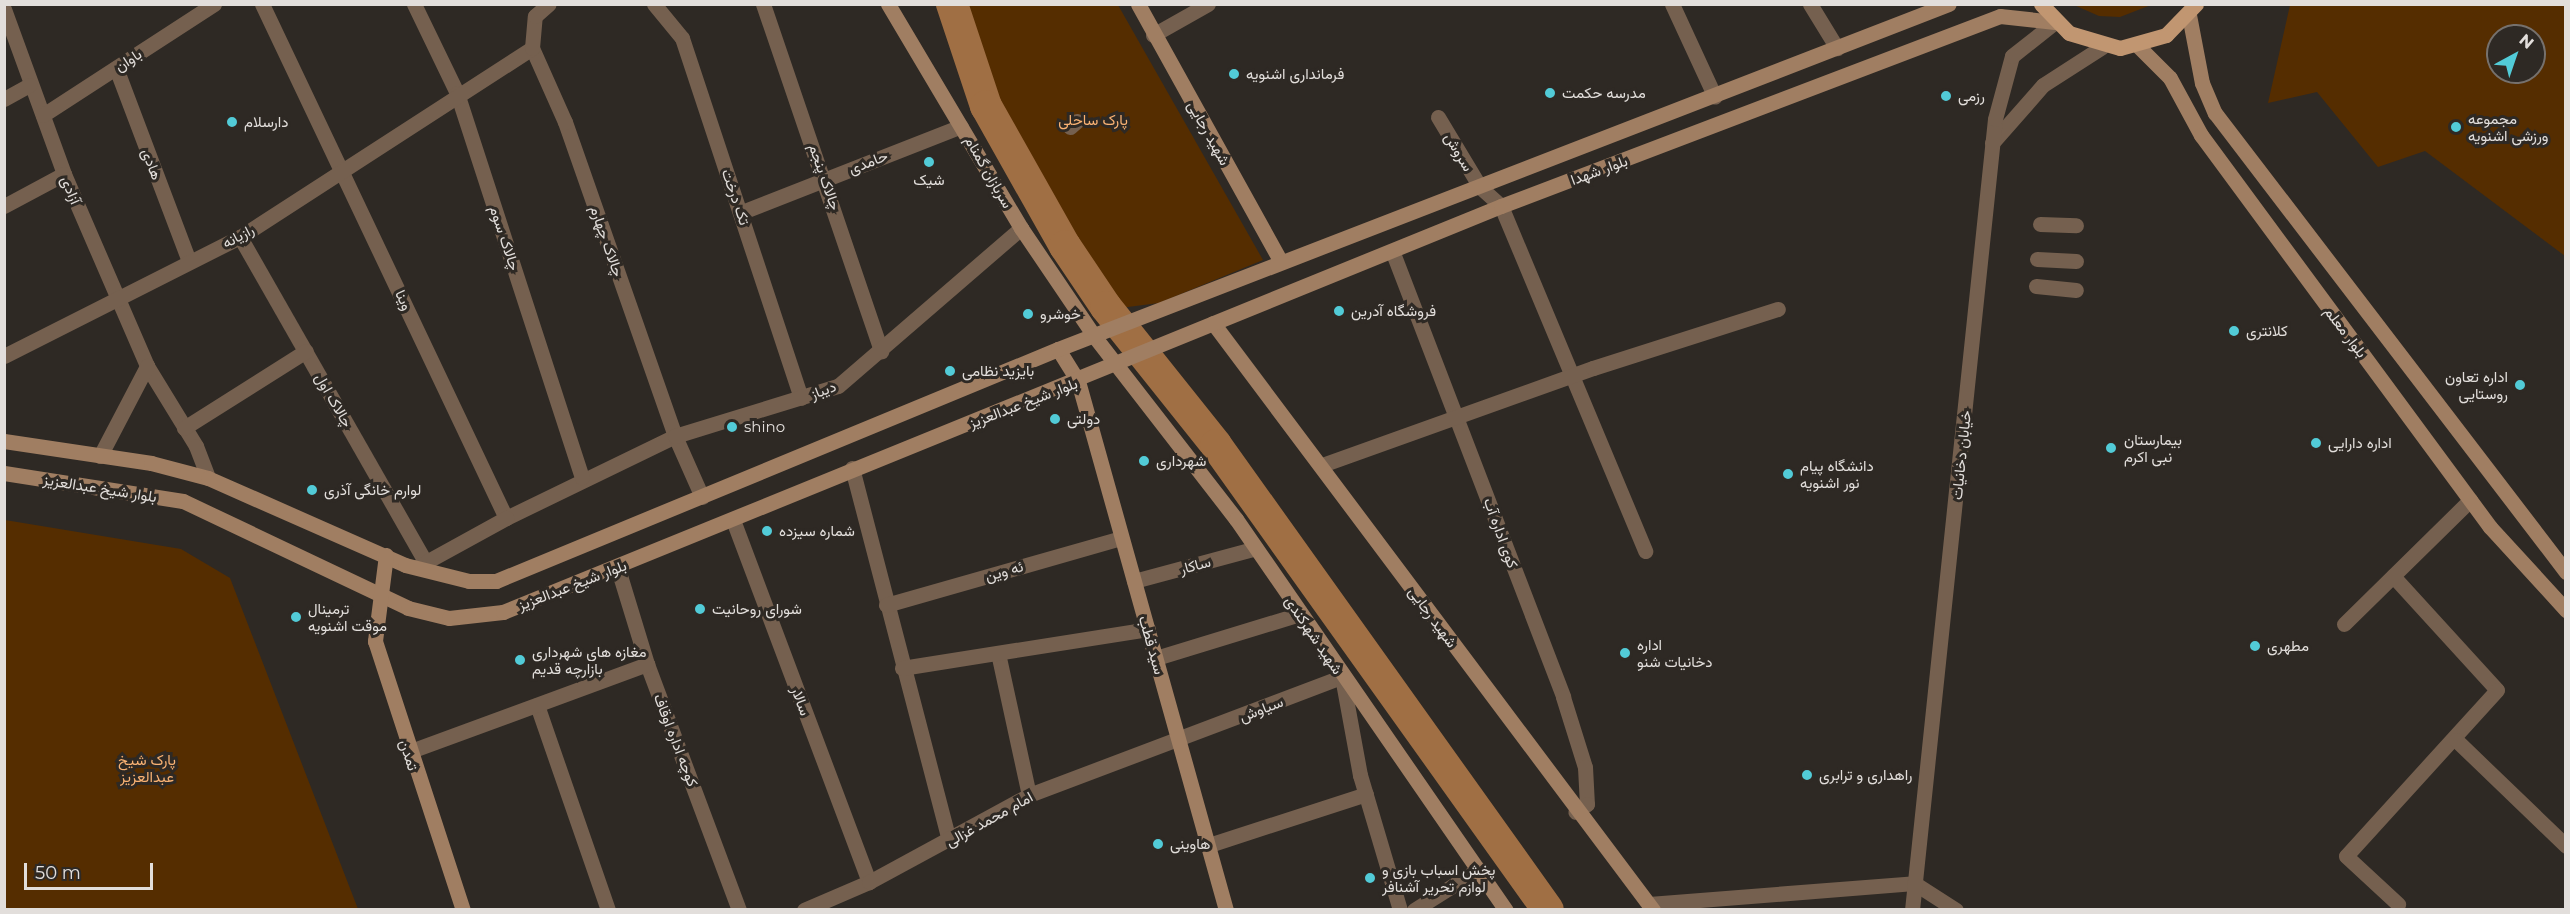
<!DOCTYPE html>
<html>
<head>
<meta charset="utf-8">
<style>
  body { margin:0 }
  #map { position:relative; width:2570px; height:914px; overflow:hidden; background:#2e2924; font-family:Montserrat,Vazirmatn,sans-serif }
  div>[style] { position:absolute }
  .green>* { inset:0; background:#552d00 }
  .river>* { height:32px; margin:-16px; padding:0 16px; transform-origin:16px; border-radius:16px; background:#a06f44 }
  .street>* { height:15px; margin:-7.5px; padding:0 7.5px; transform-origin:7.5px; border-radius:7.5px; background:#75604f }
  .secondary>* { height:15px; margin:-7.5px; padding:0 7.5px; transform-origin:7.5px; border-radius:7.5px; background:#a07e62 }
  .primary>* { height:15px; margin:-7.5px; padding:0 7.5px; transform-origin:7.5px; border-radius:7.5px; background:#c19671 }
  .dots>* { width:16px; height:16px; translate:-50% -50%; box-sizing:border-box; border:3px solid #2e2924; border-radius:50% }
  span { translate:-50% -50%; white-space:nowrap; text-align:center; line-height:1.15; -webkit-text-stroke:6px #2e2924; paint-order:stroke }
  .street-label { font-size:15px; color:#e2dedb }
  .poi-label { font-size:15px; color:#e2dedb }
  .left { translate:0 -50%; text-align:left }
  .right { translate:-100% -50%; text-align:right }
  .park-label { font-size:15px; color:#f9b273 }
  .frame { position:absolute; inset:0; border:6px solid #e2dedb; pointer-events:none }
  .north { position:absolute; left:2486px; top:24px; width:60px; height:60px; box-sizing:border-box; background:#2e2924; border:2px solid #76716d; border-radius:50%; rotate:40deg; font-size:16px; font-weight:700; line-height:24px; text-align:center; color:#e2dedb }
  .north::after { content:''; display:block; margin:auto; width:21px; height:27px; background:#52cbd7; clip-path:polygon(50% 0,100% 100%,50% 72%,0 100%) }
  .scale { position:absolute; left:24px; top:863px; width:129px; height:27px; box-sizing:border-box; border:3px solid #e2dedb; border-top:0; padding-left:8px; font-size:18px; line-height:21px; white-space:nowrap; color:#e2dedb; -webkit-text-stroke:4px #2e2924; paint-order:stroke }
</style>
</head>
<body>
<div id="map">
  <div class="green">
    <i style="clip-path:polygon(963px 5px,1118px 5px,1263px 260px,1159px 303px,1120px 308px,1024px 158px,988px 82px)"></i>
    <i style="clip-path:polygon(2074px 5px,2151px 5px,2120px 17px,2099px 16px)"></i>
    <i style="clip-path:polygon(evenodd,2290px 5px,2565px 5px,2565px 256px,2425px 151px,2378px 167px,2317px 92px,2268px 103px,2290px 5px,2498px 36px,2534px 36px,2534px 72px,2498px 72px,2498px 36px)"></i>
    <i style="clip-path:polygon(5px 520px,181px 549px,230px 578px,358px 909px,5px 909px)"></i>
  </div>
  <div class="river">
    <i style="left:952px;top:4px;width:108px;rotate:71.6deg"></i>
    <i style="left:986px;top:106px;width:161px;rotate:60.6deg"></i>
    <i style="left:1065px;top:246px;width:73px;rotate:56.1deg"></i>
    <i style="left:1106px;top:307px;width:176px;rotate:51.4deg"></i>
    <i style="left:1216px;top:445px;width:571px;rotate:54.47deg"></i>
  </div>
  <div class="street">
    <i style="left:262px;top:4px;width:569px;rotate:64.61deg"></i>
    <i style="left:506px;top:518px;width:188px;rotate:-25.9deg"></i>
    <i style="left:675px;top:436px;width:333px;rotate:-109.3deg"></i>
    <i style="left:565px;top:122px;width:81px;rotate:-114deg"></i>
    <i style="left:414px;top:4px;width:99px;rotate:64.2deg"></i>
    <i style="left:457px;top:93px;width:404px;rotate:72deg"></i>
    <i style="left:654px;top:4px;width:44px;rotate:50.5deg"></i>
    <i style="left:682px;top:38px;width:379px;rotate:71.7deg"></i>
    <i style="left:763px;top:4px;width:367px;rotate:71.2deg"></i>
    <i style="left:1672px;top:4px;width:102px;rotate:65.2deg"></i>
    <i style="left:1810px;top:4px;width:52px;rotate:58.5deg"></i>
    <i style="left:4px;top:9px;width:176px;rotate:70deg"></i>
    <i style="left:64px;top:174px;width:209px;rotate:66.6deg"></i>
    <i style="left:147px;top:366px;width:94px;rotate:58.5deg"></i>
    <i style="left:196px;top:446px;width:34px;rotate:69deg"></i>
    <i style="left:1153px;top:35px;width:63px;rotate:-29.4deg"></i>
    <i style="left:116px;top:68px;width:204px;rotate:69.3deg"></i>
    <i style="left:4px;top:99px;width:29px;rotate:-29deg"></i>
    <i style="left:43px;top:115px;width:204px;rotate:-33deg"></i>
    <i style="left:1438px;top:117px;width:82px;rotate:59deg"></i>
    <i style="left:1480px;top:187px;width:28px;rotate:42deg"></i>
    <i style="left:1501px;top:206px;width:374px;rotate:67.3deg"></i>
    <i style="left:1070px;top:127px;width:9px;rotate:-41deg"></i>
    <i style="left:1992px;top:143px;width:77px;rotate:-48.7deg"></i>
    <i style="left:2043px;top:85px;width:70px;rotate:-32.8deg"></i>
    <i style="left:4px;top:206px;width:68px;rotate:-28.1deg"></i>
    <i style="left:742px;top:212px;width:235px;rotate:-21.4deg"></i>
    <i style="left:2040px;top:224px;width:36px;rotate:2deg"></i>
    <i style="left:240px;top:237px;width:375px;rotate:60.3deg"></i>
    <i style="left:1393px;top:253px;width:475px;rotate:69deg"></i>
    <i style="left:1563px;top:697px;width:73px;rotate:72.6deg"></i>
    <i style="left:1585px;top:767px;width:37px;rotate:87deg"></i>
    <i style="left:1587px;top:804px;width:14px;rotate:146deg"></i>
    <i style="left:2037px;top:259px;width:39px;rotate:3deg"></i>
    <i style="left:2036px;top:286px;width:40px;rotate:5.7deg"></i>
    <i style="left:4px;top:356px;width:264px;rotate:-26.8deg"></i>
    <i style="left:240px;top:237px;width:348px;rotate:-32.9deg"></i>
    <i style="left:532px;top:48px;width:32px;rotate:-85deg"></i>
    <i style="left:535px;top:16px;width:18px;rotate:-41deg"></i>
    <i style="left:184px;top:428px;width:144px;rotate:-32.3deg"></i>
    <i style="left:100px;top:456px;width:102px;rotate:-62.4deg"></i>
    <i style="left:1322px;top:465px;width:288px;rotate:-19.7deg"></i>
    <i style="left:1593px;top:368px;width:194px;rotate:-17.7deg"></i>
    <i style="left:852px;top:468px;width:385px;rotate:75.4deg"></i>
    <i style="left:702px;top:497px;width:67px;rotate:-113.9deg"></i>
    <i style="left:675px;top:436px;width:170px;rotate:-17.1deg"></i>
    <i style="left:838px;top:386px;width:242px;rotate:-40.8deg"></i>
    <i style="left:733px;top:520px;width:387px;rotate:69.4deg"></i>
    <i style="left:417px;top:567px;width:102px;rotate:-28.8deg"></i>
    <i style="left:618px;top:569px;width:99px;rotate:73deg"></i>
    <i style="left:647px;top:664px;width:263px;rotate:69.5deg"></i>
    <i style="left:2393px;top:576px;width:154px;rotate:47.6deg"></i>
    <i style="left:2497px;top:690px;width:224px;rotate:132.3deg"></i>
    <i style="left:2346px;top:856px;width:71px;rotate:42.7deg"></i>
    <i style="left:1134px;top:581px;width:126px;rotate:-15.1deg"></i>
    <i style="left:886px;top:605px;width:244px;rotate:-15.9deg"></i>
    <i style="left:2344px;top:624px;width:177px;rotate:-44.5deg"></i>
    <i style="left:998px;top:653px;width:145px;rotate:77.7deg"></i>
    <i style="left:1156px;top:658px;width:151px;rotate:-17deg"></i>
    <i style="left:902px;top:668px;width:249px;rotate:-9deg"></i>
    <i style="left:537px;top:705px;width:217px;rotate:70.9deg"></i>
    <i style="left:2456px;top:740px;width:153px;rotate:43.9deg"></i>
    <i style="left:408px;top:752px;width:255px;rotate:-20.2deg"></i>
    <i style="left:1209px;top:845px;width:165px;rotate:-18deg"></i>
    <i style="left:1649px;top:904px;width:266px;rotate:-4.5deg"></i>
    <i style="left:1914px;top:883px;width:50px;rotate:32.7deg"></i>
    <i style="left:804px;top:910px;width:71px;rotate:-23.3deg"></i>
    <i style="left:869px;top:882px;width:182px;rotate:-28.5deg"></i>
    <i style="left:1029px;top:795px;width:335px;rotate:-20.7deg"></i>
    <i style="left:1342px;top:677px;width:100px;rotate:79.6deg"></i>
    <i style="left:1360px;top:775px;width:141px;rotate:73.5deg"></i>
    <i style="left:1414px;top:910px;width:77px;rotate:-32.2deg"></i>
    <i style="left:1912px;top:910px;width:795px;rotate:-84.01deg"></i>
    <i style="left:1995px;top:119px;width:65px;rotate:-74.9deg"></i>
    <i style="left:2012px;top:56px;width:55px;rotate:-38.3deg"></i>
  </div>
  <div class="secondary">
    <i style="left:888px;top:4px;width:261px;rotate:59.3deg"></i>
    <i style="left:1021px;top:228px;width:130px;rotate:55.9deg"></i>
    <i style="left:1094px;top:336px;width:232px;rotate:52.2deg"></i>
    <i style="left:1236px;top:519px;width:475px;rotate:55.4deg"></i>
    <i style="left:1138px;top:4px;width:295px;rotate:61deg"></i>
    <i style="left:2189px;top:15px;width:69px;rotate:79.2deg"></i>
    <i style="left:2202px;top:83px;width:33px;rotate:67deg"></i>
    <i style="left:2215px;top:113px;width:578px;rotate:52.59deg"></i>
    <i style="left:2138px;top:46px;width:45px;rotate:45deg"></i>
    <i style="left:2170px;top:78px;width:65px;rotate:61.5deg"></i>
    <i style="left:2201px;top:135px;width:487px;rotate:53.6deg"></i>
    <i style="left:2490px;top:527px;width:113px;rotate:47.5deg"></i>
    <i style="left:1213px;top:323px;width:734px;rotate:53.15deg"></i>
    <i style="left:1058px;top:349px;width:38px;rotate:58deg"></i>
    <i style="left:1078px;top:381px;width:549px;rotate:74.37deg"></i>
    <i style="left:4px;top:441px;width:149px;rotate:8.5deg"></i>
    <i style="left:151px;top:463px;width:59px;rotate:14.7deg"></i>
    <i style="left:208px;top:478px;width:215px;rotate:23.8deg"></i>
    <i style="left:405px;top:565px;width:66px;rotate:14deg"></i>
    <i style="left:469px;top:581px;width:27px"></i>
    <i style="left:496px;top:581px;width:608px;rotate:-22.43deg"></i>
    <i style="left:1058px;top:349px;width:955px;rotate:-21.17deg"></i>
    <i style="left:4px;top:473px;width:181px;rotate:8.9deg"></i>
    <i style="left:183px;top:501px;width:249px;rotate:25.4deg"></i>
    <i style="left:408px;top:608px;width:42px;rotate:13.7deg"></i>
    <i style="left:449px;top:618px;width:54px;rotate:-6.3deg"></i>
    <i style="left:503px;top:612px;width:1077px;rotate:-22.14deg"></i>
    <i style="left:1501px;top:206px;width:534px;rotate:-20.84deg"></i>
    <i style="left:2000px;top:16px;width:55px;rotate:6.2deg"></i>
    <i style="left:386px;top:555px;width:87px;rotate:97.3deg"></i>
    <i style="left:375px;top:641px;width:283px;rotate:71.9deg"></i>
  </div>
  <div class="primary">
    <i style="left:2041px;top:4px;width:40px;rotate:46deg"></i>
    <i style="left:2069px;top:33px;width:53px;rotate:16.4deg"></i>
    <i style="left:2120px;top:48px;width:48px;rotate:-15.8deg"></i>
    <i style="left:2166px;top:35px;width:43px;rotate:-45.9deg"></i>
  </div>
  <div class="dots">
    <i style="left:1234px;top:74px;background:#52cbd7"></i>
    <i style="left:1550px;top:93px;background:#52cbd7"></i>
    <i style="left:1946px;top:96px;background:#52cbd7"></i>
    <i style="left:232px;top:122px;background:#52cbd7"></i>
    <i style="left:2456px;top:127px;background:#52cbd7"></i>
    <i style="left:929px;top:162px;background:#52cbd7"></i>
    <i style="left:1339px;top:311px;background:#52cbd7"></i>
    <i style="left:1028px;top:314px;background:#52cbd7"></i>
    <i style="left:2234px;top:331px;background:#52cbd7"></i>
    <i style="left:950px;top:371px;background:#52cbd7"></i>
    <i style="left:2520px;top:385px;background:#52cbd7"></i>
    <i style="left:1055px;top:419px;background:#52cbd7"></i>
    <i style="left:732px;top:427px;background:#52cbd7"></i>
    <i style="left:2316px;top:443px;background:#52cbd7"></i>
    <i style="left:2111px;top:448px;background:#52cbd7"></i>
    <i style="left:1144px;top:461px;background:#52cbd7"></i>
    <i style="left:1788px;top:474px;background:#52cbd7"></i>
    <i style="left:312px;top:490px;background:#52cbd7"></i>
    <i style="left:767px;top:531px;background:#52cbd7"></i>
    <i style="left:700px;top:609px;background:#52cbd7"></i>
    <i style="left:296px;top:617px;background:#52cbd7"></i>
    <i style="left:2255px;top:646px;background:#52cbd7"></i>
    <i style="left:1625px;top:653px;background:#52cbd7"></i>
    <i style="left:520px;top:660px;background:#52cbd7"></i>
    <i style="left:1807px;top:775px;background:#52cbd7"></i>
    <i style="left:1158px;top:844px;background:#52cbd7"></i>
    <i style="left:1370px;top:878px;background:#52cbd7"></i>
  </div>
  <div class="street-label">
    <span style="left:128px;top:60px;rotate:-33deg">باوان</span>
    <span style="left:1209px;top:133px;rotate:61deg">شهید رجایی</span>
    <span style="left:1459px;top:152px;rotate:59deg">سروش</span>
    <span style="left:868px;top:162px;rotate:-21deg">حامدی</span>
    <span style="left:152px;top:164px;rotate:69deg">هادی</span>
    <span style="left:1599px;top:170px;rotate:-20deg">بلوار شهدا</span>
    <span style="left:989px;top:172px;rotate:60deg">سربازان گمنام</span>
    <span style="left:825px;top:177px;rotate:71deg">چالاک پنجم</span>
    <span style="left:71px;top:190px;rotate:67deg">آزادی</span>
    <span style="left:736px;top:197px;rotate:71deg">تک درخت</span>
    <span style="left:238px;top:236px;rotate:-28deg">رازیانه</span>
    <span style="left:505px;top:238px;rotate:72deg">چالاک سوم</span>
    <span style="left:607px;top:241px;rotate:71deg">چالاک چهارم</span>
    <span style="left:404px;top:300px;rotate:65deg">وینا</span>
    <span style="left:2346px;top:332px;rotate:53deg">بلوار معلم</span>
    <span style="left:823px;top:390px;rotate:-21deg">دیباز</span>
    <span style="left:334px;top:400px;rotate:60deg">چالاک اول</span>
    <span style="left:1023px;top:403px;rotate:-21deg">بلوار شیخ عبدالعزیز</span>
    <span style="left:1961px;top:455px;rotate:-84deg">خیابان دخانیات</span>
    <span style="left:100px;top:488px;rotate:9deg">بلوار شیخ عبدالعزیز</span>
    <span style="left:1501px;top:533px;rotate:70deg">کوی اداره آب</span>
    <span style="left:1195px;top:565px;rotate:-15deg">ساکار</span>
    <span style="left:1004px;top:571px;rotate:-16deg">ئه وین</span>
    <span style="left:572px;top:585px;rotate:-21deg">بلوار شیخ عبدالعزیز</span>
    <span style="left:1433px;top:617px;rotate:54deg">شهید رجایی</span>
    <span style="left:1314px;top:635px;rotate:56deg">شهید شهرکندی</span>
    <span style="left:1152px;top:645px;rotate:74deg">سید قطب</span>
    <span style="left:801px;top:701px;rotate:70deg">سالار</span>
    <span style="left:1261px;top:709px;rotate:-21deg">سیاوش</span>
    <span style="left:676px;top:740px;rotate:69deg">کوچه اداره اوقاف</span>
    <span style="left:409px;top:755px;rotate:72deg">تمدن</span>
    <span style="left:989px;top:819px;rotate:-29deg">امام محمد غزالی</span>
  </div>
  <div class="poi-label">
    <span class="left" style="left:1246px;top:74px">فرمانداری اشنویه</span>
    <span class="left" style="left:1562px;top:93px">مدرسه حکمت</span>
    <span class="left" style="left:1958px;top:96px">رزمی</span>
    <span class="left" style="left:2468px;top:127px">مجموعه<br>ورزشی اشنویه</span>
    <span class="left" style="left:244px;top:122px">دارسلام</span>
    <span style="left:929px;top:180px">شیک</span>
    <span class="left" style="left:1351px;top:311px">فروشگاه آدرین</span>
    <span class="left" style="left:1040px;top:314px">خوشرو</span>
    <span class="left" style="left:2246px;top:331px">کلانتری</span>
    <span class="left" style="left:962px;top:371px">بایزید نظامی</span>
    <span class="right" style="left:2508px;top:385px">اداره تعاون<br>روستایی</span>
    <span class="left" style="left:1067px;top:419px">دولتی</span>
    <span class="left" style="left:744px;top:427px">shino</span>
    <span class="left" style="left:2124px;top:448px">بیمارستان<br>نبی اکرم</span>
    <span class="left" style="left:2328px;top:443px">اداره دارایی</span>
    <span class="left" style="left:1156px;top:461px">شهرداری</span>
    <span class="left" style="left:1800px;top:474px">دانشگاه پیام<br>نور اشنویه</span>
    <span class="left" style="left:324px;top:490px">لوارم خانگی آذری</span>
    <span class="left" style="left:779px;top:531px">شماره سیزده</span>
    <span class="left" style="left:308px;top:617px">ترمینال<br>موقت اشنویه</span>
    <span class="left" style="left:712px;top:609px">شورای روحانیت</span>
    <span class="left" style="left:1637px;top:653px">اداره<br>دخانیات شنو</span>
    <span class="left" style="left:2267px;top:646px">مطهری</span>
    <span class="left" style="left:532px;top:660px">مغازه های شهرداری<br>بازارچه قدیم</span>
    <span class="left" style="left:1819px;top:775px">راهداری و ترابری</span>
    <span class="left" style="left:1170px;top:844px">هاوینی</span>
    <span class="left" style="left:1382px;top:878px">پخش اسباب بازی و<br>لوازم تحریر آشنافر</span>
  </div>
  <div class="park-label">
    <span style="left:1093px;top:120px">پارک ساحلی</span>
    <span style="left:147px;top:768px">پارک شیخ<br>عبدالعزیز</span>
  </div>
  <div class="frame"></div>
  <div class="north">N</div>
  <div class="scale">50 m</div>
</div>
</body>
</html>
